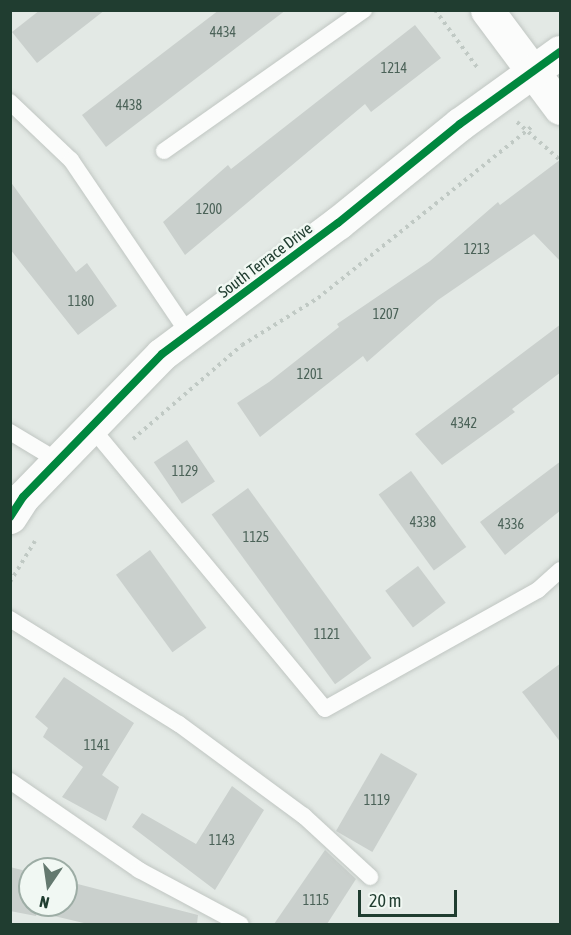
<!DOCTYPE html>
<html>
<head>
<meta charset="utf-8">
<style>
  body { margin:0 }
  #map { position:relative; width:571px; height:935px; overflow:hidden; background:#e3e9e5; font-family:"Asap Condensed",sans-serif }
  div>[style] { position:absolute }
  .building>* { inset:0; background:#cad0cd; transform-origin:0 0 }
  .path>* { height:4px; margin-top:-2px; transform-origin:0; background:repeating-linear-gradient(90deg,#c0c9c4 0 3px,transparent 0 7.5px) }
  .roads { filter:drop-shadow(0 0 2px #c0c6c2) drop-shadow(0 0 2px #c0c6c2) }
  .service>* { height:16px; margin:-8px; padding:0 8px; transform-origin:8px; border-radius:8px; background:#fbfcfb }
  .minor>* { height:33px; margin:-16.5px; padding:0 16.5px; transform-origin:16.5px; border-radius:16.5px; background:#fbfcfb }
  .cycleway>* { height:8px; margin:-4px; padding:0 4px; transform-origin:4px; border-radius:4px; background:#00873e }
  span { translate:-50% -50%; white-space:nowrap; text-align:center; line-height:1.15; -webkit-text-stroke:5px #f1f8f3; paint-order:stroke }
  .number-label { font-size:14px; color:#4b6258 }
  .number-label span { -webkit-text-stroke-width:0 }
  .street-label { font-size:16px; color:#203d30 }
  .frame { position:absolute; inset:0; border:12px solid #203d30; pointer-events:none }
  .north { position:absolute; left:18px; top:857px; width:60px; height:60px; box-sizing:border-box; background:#f1f8f3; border:2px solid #9dada5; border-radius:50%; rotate:193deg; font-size:16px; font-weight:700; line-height:24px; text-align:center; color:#203d30 }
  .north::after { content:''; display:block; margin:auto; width:21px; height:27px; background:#64796f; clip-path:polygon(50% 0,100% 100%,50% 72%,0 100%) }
  .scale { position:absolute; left:358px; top:890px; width:99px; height:27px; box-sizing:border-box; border:3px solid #203d30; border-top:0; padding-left:8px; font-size:18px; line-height:21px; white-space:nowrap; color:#203d30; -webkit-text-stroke:4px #f1f8f3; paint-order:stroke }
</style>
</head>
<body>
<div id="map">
  <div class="building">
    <i style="clip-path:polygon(40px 10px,105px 10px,37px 63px,12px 32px)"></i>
    <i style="clip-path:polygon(219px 10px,286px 10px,106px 147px,82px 115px)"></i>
    <i style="clip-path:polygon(415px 25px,441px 58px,371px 112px,365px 104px,185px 255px,163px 222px,228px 165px,231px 169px)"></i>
    <i style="clip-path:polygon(561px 159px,561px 262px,534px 234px,438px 300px,367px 362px,363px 356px,260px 437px,237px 403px,269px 382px,339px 327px,337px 324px,430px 261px,498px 202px,500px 205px)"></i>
    <i style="clip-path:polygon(10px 181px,76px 272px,87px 263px,117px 306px,78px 335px,10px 249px)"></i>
    <i style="clip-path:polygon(561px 324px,561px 372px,512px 409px,515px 412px,442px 465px,415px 434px)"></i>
    <i style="left:187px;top:440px;width:50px;height:40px;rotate:56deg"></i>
    <i style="clip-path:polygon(561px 461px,561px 510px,505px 555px,480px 522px)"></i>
    <i style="left:411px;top:471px;width:94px;height:40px;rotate:54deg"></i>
    <i style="left:248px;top:488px;width:210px;height:45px;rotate:54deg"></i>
    <i style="left:150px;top:550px;width:96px;height:42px;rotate:54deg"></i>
    <i style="left:418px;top:566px;width:46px;height:41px;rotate:53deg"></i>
    <i style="clip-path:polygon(561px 663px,561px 743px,522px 692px)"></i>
    <i style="clip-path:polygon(64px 677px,134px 723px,102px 775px,119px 787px,106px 821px,62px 797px,83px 767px,43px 737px,48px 728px,35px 717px)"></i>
    <i style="left:381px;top:753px;width:42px;height:90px;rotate:30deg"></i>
    <i style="clip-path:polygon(232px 786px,264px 810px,215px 890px,132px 827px,142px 813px,196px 844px)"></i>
    <i style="clip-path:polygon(325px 850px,356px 879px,327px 924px,274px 924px)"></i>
    <i style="clip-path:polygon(10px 867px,30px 872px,30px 905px,66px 905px,66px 881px,198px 915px,197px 924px,88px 924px,37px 912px,36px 916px,10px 911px)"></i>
  </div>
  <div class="path">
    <i style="left:435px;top:10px;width:74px;rotate:53.7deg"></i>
    <i style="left:517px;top:122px;width:57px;rotate:41.5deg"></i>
    <i style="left:133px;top:439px;width:144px;rotate:-40.8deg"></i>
    <i style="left:242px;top:345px;width:89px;rotate:-31.7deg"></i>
    <i style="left:318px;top:298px;width:275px;rotate:-38.7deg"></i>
    <i style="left:10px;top:582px;width:48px;rotate:-58.6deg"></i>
  </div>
  <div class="roads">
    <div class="service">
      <i style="left:10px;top:102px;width:84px;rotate:43.6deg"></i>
      <i style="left:71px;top:160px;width:210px;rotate:55.9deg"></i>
      <i style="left:164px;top:151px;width:245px;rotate:-35.2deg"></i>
      <i style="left:91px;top:427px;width:366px;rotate:50.3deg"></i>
      <i style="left:325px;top:709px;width:244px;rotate:-29.2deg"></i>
      <i style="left:538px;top:590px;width:30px;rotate:-42deg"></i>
      <i style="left:10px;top:432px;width:56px;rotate:31.1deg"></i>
      <i style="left:10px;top:619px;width:199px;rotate:31.9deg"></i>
      <i style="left:179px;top:724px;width:155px;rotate:36.4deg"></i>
      <i style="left:304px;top:816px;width:90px;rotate:42.7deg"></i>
      <i style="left:10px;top:781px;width:157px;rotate:34.6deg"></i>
      <i style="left:139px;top:870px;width:115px;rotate:28.1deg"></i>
    </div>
    <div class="minor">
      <i style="left:487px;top:10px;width:122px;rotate:53.3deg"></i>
      <i style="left:10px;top:517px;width:24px;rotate:-57deg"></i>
      <i style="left:23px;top:497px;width:199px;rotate:-45.8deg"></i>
      <i style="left:162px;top:354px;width:219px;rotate:-36.7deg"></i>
      <i style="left:338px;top:223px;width:157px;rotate:-39.1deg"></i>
      <i style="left:460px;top:124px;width:123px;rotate:-35.8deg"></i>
    </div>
  </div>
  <div class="cycleway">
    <i style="left:10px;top:517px;width:24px;rotate:-57deg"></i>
    <i style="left:23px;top:497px;width:199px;rotate:-45.8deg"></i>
    <i style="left:162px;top:354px;width:219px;rotate:-36.7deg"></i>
    <i style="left:338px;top:223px;width:157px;rotate:-39.1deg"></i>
    <i style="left:460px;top:124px;width:123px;rotate:-35.8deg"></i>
  </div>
  <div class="number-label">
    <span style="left:223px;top:32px">4434</span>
    <span style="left:394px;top:68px">1214</span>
    <span style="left:129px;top:105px">4438</span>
    <span style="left:209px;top:209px">1200</span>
    <span style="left:477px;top:249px">1213</span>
    <span style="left:81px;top:301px">1180</span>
    <span style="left:386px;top:314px">1207</span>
    <span style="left:310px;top:374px">1201</span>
    <span style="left:464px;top:423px">4342</span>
    <span style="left:185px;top:471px">1129</span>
    <span style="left:423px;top:522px">4338</span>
    <span style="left:511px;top:524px">4336</span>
    <span style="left:256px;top:537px">1125</span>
    <span style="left:327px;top:634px">1121</span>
    <span style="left:97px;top:745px">1141</span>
    <span style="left:377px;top:800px">1119</span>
    <span style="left:222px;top:840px">1143</span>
    <span style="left:316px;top:900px">1115</span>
  </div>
  <div class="street-label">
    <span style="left:265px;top:260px;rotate:-37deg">South Terrace Drive</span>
  </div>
  <div class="frame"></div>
  <div class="north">N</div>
  <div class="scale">20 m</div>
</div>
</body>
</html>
